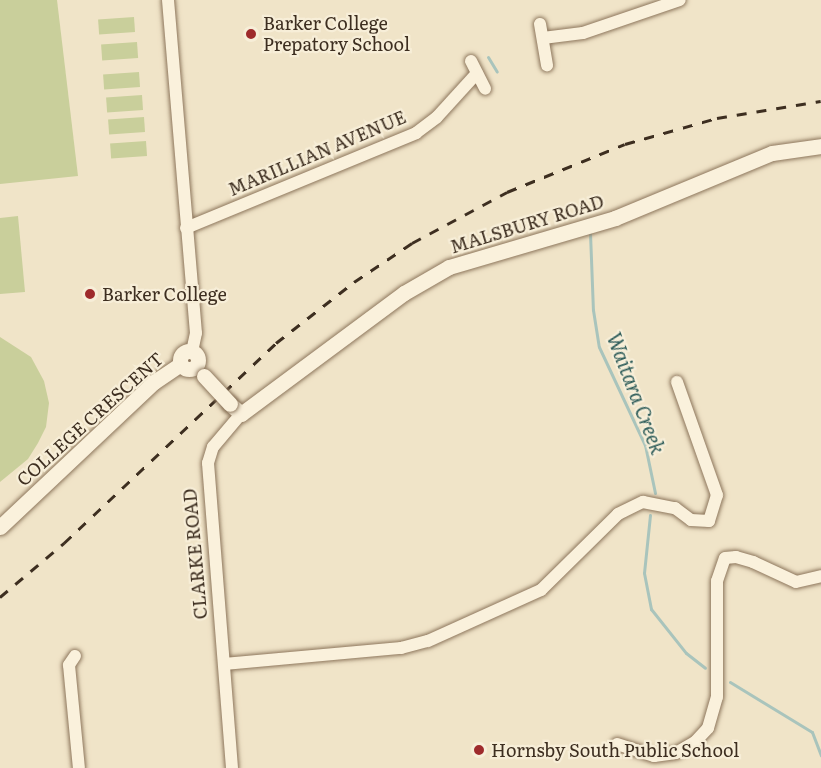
<!DOCTYPE html>
<html>
<head>
<meta charset="utf-8">
<style>
  body { margin:0 }
  #map { position:relative; width:821px; height:768px; overflow:hidden; background:#f0e4c8; font-family:Literata,serif }
  div>[style] { position:absolute }
  .green>* { inset:0; background:#c9cf9b; transform-origin:0 0 }
  .stream>* { height:3px; margin:-1.5px; padding:0 1.5px; transform-origin:1.5px; border-radius:1.5px; background:#a9c4bc }
  .roads { filter:drop-shadow(0 0 2px #8d765c) drop-shadow(0 0 2px #8d765c) }
  .minor>* { height:12px; margin:-6px; padding:0 6px; transform-origin:6px; border-radius:6px; background:#faf1dc }
  .tertiary>* { height:15px; margin:-7.5px; padding:0 7.5px; transform-origin:7.5px; border-radius:7.5px; background:#faf1dc }
  .tertiary>.ring { margin:-7.5px; padding:0; box-sizing:content-box; background:none; border:15px solid #faf1dc; border-radius:50% }
  .rail>* { height:3px; margin-top:-1.5px; transform-origin:0; background:repeating-linear-gradient(90deg,#3d2e20 0 10px,transparent 0 20px) }
  .bridges { filter:drop-shadow(0 0 2px #8d765c) drop-shadow(0 0 2px #8d765c) }
  .tertiary-bridge>* { height:15px; margin:-7.5px; padding:0 7.5px; transform-origin:7.5px; border-radius:7.5px; background:#faf1dc }
  .dots>* { width:16px; height:16px; translate:-50% -50%; box-sizing:border-box; border:3px solid #f7eed8; border-radius:50% }
  span { translate:-50% -50%; white-space:nowrap; text-align:center; line-height:1.15; -webkit-text-stroke:4.5px #f7eed8; paint-order:stroke }
  .poi-label { font-size:18px; color:#3d2e20 }
  .left { translate:0 -50%; text-align:left }
  .street-label { font-size:18px; color:#3d2e20 }
  .water-label { font-size:20px; color:#2f5d5a; font-style:italic }
</style>
</head>
<body>
<div id="map">
  <div class="green">
    <i style="clip-path:polygon(0 0,57px 0,78px 176px,0 184px)"></i>
    <i style="left:134px;top:17px;width:15px;height:36px;rotate:86deg"></i>
    <i style="left:137px;top:42px;width:16px;height:36px;rotate:86deg"></i>
    <i style="left:139px;top:72px;width:15px;height:36px;rotate:86deg"></i>
    <i style="left:142px;top:95px;width:15px;height:36px;rotate:86deg"></i>
    <i style="left:144px;top:117px;width:15px;height:36px;rotate:86deg"></i>
    <i style="left:146px;top:141px;width:15px;height:36px;rotate:86deg"></i>
    <i style="clip-path:polygon(18px 216px,25px 292px,0 294px,0 218px)"></i>
    <i style="clip-path:polygon(0 337px,31px 357px,44px 381px,49px 403px,46px 427px,38px 443px,28px 459px,0 482px)"></i>
  </div>
  <div class="stream">
    <i style="left:488px;top:57px;width:17px;rotate:59deg"></i>
    <i style="left:590px;top:233px;width:77px;rotate:87.8deg"></i>
    <i style="left:593px;top:310px;width:37px;rotate:81deg"></i>
    <i style="left:599px;top:347px;width:108px;rotate:64.9deg"></i>
    <i style="left:645px;top:445px;width:49px;rotate:78.2deg"></i>
    <i style="left:650px;top:515px;width:58px;rotate:95.9deg"></i>
    <i style="left:644px;top:573px;width:37px;rotate:79deg"></i>
    <i style="left:651px;top:609px;width:56px;rotate:51.5deg"></i>
    <i style="left:686px;top:653px;width:24px;rotate:38deg"></i>
    <i style="left:730px;top:682px;width:96px;rotate:31.4deg"></i>
    <i style="left:812px;top:732px;width:25px;rotate:69deg"></i>
  </div>
  <div class="roads">
    <div class="minor">
      <i style="left:168px;top:0;width:334px;rotate:85.2deg"></i>
      <i style="left:196px;top:333px;width:19px;rotate:102deg"></i>
      <i style="left:540px;top:24px;width:42px;rotate:80.3deg"></i>
      <i style="left:543px;top:38px;width:40px;rotate:-7.1deg"></i>
      <i style="left:583px;top:33px;width:102px;rotate:-18.8deg"></i>
      <i style="left:471px;top:61px;width:31px;rotate:63deg"></i>
      <i style="left:186px;top:228px;width:249px;rotate:-22.4deg"></i>
      <i style="left:416px;top:133px;width:26px;rotate:-37deg"></i>
      <i style="left:437px;top:117px;width:59px;rotate:-47.7deg"></i>
      <i style="left:75px;top:656px;width:11px;rotate:124deg"></i>
      <i style="left:69px;top:665px;width:103px;rotate:84.5deg"></i>
      <i style="left:224px;top:664px;width:178px;rotate:-5.2deg"></i>
      <i style="left:401px;top:648px;width:28px;rotate:-15deg"></i>
      <i style="left:428px;top:641px;width:124px;rotate:-24.3deg"></i>
      <i style="left:541px;top:590px;width:108px;rotate:-44.6deg"></i>
      <i style="left:618px;top:514px;width:28px;rotate:-26deg"></i>
      <i style="left:643px;top:502px;width:33px;rotate:11deg"></i>
      <i style="left:675px;top:508px;width:20px;rotate:37deg"></i>
      <i style="left:691px;top:520px;width:18px;rotate:3deg"></i>
      <i style="left:709px;top:521px;width:27px;rotate:-73deg"></i>
      <i style="left:717px;top:495px;width:120px;rotate:-109.5deg"></i>
      <i style="left:617px;top:744px;width:39px;rotate:18deg"></i>
      <i style="left:654px;top:756px;width:22px;rotate:-8deg"></i>
      <i style="left:676px;top:753px;width:22px;rotate:-30deg"></i>
      <i style="left:695px;top:742px;width:19px;rotate:-47deg"></i>
      <i style="left:708px;top:728px;width:32px;rotate:-74deg"></i>
      <i style="left:717px;top:697px;width:116px;rotate:-90deg"></i>
      <i style="left:717px;top:581px;width:24px;rotate:-71deg"></i>
      <i style="left:725px;top:558px;width:11px;rotate:-5deg"></i>
      <i style="left:736px;top:557px;width:18px;rotate:16deg"></i>
      <i style="left:753px;top:562px;width:47px;rotate:24.9deg"></i>
      <i style="left:796px;top:582px;width:26px;rotate:-13deg"></i>
      <i style="left:232px;top:768px;width:306px;rotate:-94.5deg"></i>
      <i style="left:208px;top:463px;width:17px;rotate:-73deg"></i>
      <i style="left:213px;top:447px;width:43px;rotate:-49.7deg"></i>
    </div>
    <div class="tertiary">
      <i class="ring" style="left:180px;top:351px;width:3px;height:3px"></i>
      <i style="left:230px;top:404px;width:15px;rotate:42deg"></i>
      <i style="left:241px;top:414px;width:203px;rotate:-36.6deg"></i>
      <i style="left:404px;top:293px;width:52px;rotate:-30deg"></i>
      <i style="left:449px;top:267px;width:173px;rotate:-16.4deg"></i>
      <i style="left:615px;top:218px;width:170px;rotate:-22.5deg"></i>
      <i style="left:772px;top:153px;width:49px;rotate:-8.1deg"></i>
      <i style="left:0;top:527px;width:212px;rotate:-43.3deg"></i>
      <i style="left:154px;top:382px;width:32px;rotate:-34deg"></i>
    </div>
  </div>
  <div class="rail">
    <i style="left:0;top:597px;width:84px;rotate:-40.2deg"></i>
    <i style="left:64px;top:543px;width:291px;rotate:-43.3deg"></i>
    <i style="left:276px;top:343px;width:99px;rotate:-38deg"></i>
    <i style="left:354px;top:282px;width:70px;rotate:-33.9deg"></i>
    <i style="left:412px;top:243px;width:108px;rotate:-28.2deg"></i>
    <i style="left:507px;top:192px;width:127px;rotate:-22.1deg"></i>
    <i style="left:625px;top:144px;width:96px;rotate:-15.8deg"></i>
    <i style="left:717px;top:118px;width:105px;rotate:-9.3deg"></i>
  </div>
  <div class="bridges">
    <div class="tertiary-bridge">
      <i style="left:204px;top:376px;width:38px;rotate:47deg"></i>
    </div>
  </div>
  <div class="dots">
    <i style="left:251px;top:34px;background:#9e2a2b"></i>
    <i style="left:90px;top:294px;background:#9e2a2b"></i>
    <i style="left:479px;top:750px;background:#9e2a2b"></i>
  </div>
  <div class="poi-label">
    <span class="left" style="left:263px;top:34px">Barker College<br>Prepatory School</span>
    <span class="left" style="left:102px;top:294px">Barker College</span>
    <span class="left" style="left:491px;top:750px">Hornsby South Public School</span>
  </div>
  <div class="street-label">
    <span style="left:317px;top:153px;rotate:-23deg">MARILLIAN AVENUE</span>
    <span style="left:527px;top:224px;rotate:-17deg">MALSBURY ROAD</span>
    <span style="left:90px;top:419px;rotate:-42deg">COLLEGE CRESCENT</span>
    <span style="left:195px;top:554px;rotate:-95deg">CLARKE ROAD</span>
  </div>
  <div class="water-label">
    <span style="left:637px;top:393px;rotate:69deg">Waitara Creek</span>
  </div>
</div>
</body>
</html>
